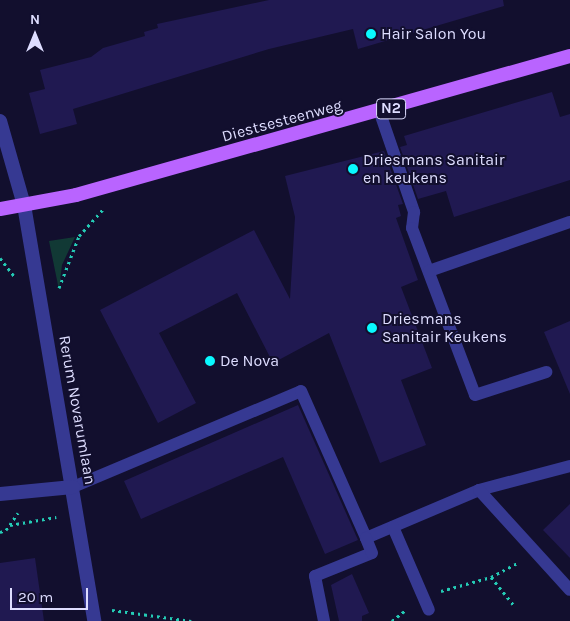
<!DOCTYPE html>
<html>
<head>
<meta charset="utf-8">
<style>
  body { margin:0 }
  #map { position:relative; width:570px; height:621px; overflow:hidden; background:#120f2e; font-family:Karla,sans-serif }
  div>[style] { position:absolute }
  .green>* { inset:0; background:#113935 }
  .building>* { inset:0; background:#201951 }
  .path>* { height:3px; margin-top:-1.5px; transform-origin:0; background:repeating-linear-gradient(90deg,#24cbb5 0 2.5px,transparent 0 6.5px) }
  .service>* { height:12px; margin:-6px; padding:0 6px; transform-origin:6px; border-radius:6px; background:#363992 }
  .minor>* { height:14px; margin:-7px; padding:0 7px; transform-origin:7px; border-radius:7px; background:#363992 }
  .primary>* { height:14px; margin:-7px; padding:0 7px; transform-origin:7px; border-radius:7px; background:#b964ff }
  .dots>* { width:14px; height:14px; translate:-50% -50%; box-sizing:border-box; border:2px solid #120f2e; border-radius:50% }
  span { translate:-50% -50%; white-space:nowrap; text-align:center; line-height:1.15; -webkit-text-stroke:4px #120f2e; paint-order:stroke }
  .shield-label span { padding:1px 4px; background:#120f2e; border:1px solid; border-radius:4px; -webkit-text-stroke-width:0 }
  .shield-label { font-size:15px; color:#deddff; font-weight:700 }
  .poi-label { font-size:16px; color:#deddff }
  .left { translate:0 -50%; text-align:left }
  .street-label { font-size:16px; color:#deddff }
  .north { position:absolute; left:10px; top:10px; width:50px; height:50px; -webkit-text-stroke:4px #120f2e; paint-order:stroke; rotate:0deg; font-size:14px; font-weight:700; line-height:20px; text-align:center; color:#deddff }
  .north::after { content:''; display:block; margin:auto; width:18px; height:22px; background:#deddff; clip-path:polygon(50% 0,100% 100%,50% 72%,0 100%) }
  .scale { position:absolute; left:10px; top:588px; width:78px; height:22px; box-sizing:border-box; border:2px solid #deddff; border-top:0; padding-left:6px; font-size:15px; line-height:18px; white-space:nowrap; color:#deddff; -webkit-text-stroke:4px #120f2e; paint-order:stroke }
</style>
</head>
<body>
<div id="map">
  <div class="green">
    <i style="clip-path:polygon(75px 237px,62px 265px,59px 290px,49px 241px)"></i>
  </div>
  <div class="building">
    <i style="clip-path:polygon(269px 0,503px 0,504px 6px,358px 49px,353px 29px,269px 49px,73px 109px,77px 124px,40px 134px,29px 93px,45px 89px,40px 70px,91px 57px,103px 48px,145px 36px,144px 32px,158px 28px,157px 24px)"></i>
    <i style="clip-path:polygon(552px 92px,560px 117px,570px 114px,570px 180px,454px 217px,446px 191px,418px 199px,400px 147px,407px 145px,404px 136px)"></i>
    <i style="clip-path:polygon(384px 151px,403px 204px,398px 205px,401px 216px,396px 218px,418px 280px,401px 287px,432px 368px,401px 380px,426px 445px,380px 463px,329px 333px,273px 363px,237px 293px,159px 333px,196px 403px,158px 423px,100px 310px,254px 230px,290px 299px,295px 217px,285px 176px)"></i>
    <i style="clip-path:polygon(570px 321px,570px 394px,544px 332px)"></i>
    <i style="clip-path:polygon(298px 405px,358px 540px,325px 554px,283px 457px,141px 519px,124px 481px)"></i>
    <i style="clip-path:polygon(570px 504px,570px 558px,543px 530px)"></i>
    <i style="clip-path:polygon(35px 558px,44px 621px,0 621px,0 563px)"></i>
    <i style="clip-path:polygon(352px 574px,369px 613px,362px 616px,362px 621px,339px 621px,331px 585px)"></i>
  </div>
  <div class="path">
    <i style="left:0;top:258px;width:24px;rotate:52deg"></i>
    <i style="left:59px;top:288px;width:56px;rotate:-69deg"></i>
    <i style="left:79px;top:236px;width:38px;rotate:-48deg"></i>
    <i style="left:10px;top:525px;width:47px;rotate:-9.9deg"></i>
    <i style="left:0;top:532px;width:6px;rotate:-18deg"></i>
    <i style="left:6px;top:530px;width:21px;rotate:-55deg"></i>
    <i style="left:491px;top:577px;width:32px;rotate:-28deg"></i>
    <i style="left:441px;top:591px;width:52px;rotate:-15.6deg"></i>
    <i style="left:491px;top:577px;width:35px;rotate:51deg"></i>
    <i style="left:112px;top:610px;width:80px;rotate:7.9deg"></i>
    <i style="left:392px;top:621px;width:19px;rotate:-39deg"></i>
  </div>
  <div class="service">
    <i style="left:380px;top:113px;width:105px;rotate:71deg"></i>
    <i style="left:414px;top:212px;width:16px;rotate:97deg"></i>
    <i style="left:412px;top:228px;width:178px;rotate:69.3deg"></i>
    <i style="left:475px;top:395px;width:75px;rotate:-17.9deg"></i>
    <i style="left:429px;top:271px;width:149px;rotate:-19.2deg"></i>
    <i style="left:73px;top:487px;width:247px;rotate:-22.8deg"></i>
    <i style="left:301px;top:391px;width:161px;rotate:66.1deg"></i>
    <i style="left:366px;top:538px;width:123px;rotate:-23deg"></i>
    <i style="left:479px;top:490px;width:94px;rotate:-14.8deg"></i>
    <i style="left:479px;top:490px;width:135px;rotate:47.7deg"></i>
    <i style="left:393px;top:527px;width:90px;rotate:66.6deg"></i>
    <i style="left:324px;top:621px;width:46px;rotate:-101.3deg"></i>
    <i style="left:315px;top:576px;width:61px;rotate:-22deg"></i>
    <i style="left:372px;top:553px;width:16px;rotate:-112deg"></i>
  </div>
  <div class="minor">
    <i style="left:0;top:121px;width:87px;rotate:74.1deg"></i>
    <i style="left:24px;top:205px;width:422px;rotate:80.4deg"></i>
    <i style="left:0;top:494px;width:73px;rotate:-5.5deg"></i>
  </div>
  <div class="primary">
    <i style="left:0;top:209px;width:77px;rotate:-10.4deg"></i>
    <i style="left:76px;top:195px;width:513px;rotate:-15.72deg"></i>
  </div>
  <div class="dots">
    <i style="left:371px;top:34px;background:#09f9ff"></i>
    <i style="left:353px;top:169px;background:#09f9ff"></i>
    <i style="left:372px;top:328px;background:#09f9ff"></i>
    <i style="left:210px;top:361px;background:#09f9ff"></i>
  </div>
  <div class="shield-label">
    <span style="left:391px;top:109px">N2</span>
  </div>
  <div class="poi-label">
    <span class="left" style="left:381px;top:34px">Hair Salon You</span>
    <span class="left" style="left:363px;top:169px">Driesmans Sanitair<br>en keukens</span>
    <span class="left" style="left:382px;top:328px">Driesmans<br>Sanitair Keukens</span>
    <span class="left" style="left:220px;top:361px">De Nova</span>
  </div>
  <div class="street-label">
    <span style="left:282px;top:121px;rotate:-15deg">Diestsesteenweg</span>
    <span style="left:77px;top:410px;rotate:80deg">Rerum Novarumlaan</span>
  </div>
  <div class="north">N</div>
  <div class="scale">20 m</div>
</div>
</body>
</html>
